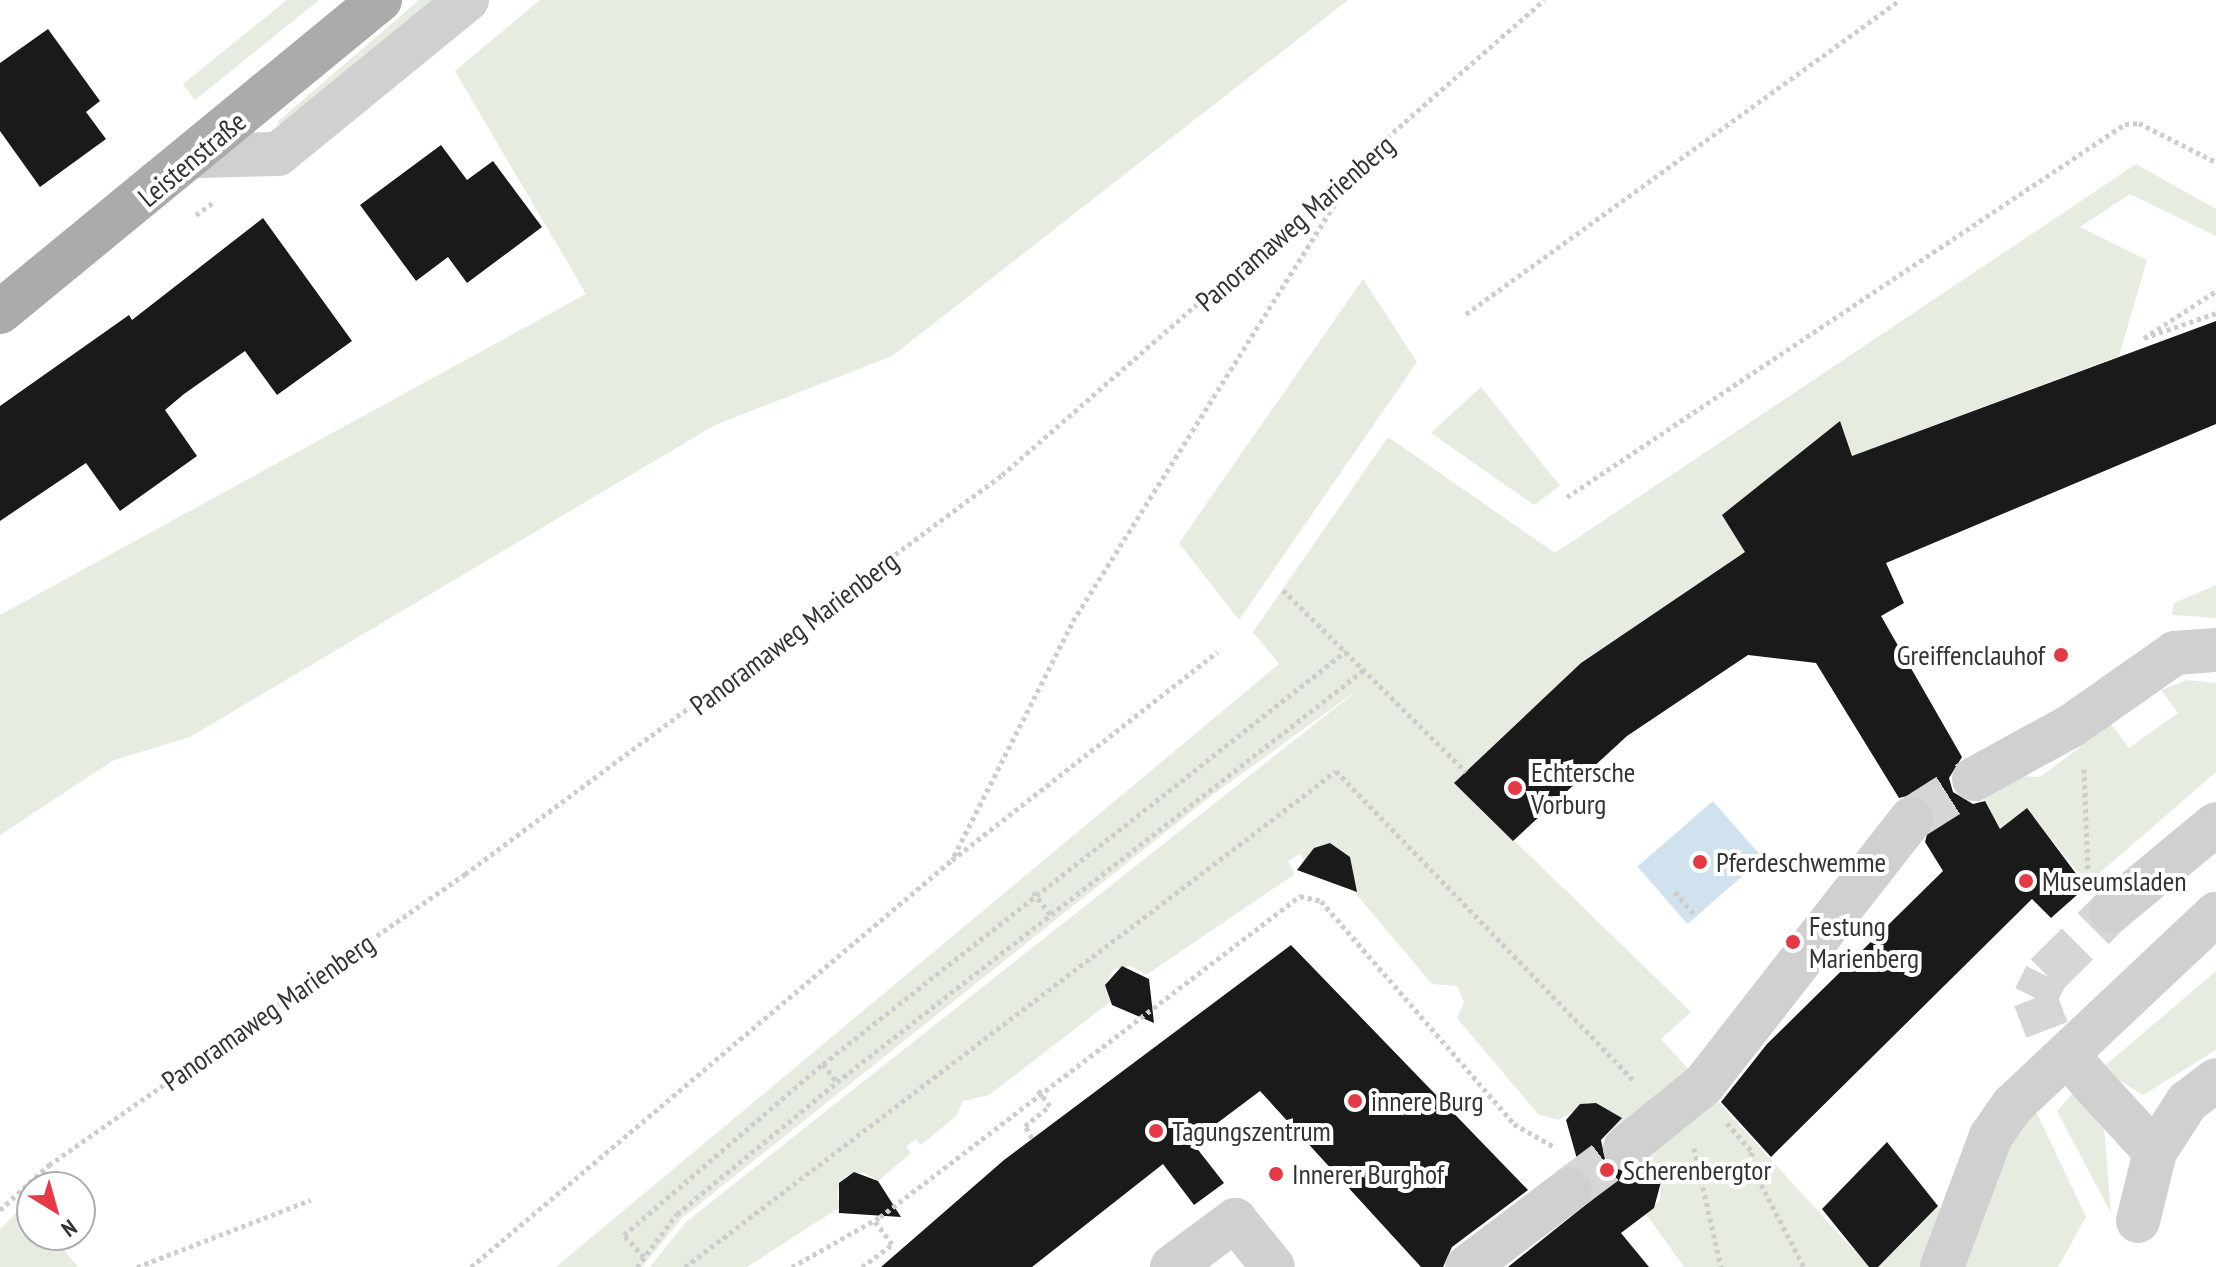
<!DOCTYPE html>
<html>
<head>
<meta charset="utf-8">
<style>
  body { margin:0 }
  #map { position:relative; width:2216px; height:1267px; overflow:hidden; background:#fff; font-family:"PT Sans Narrow",sans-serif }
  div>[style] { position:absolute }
  .green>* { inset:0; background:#e6ecdf }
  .water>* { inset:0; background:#cfe2ee; transform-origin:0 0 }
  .building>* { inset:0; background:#1a1a1a }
  .minor-tunnel>* { height:44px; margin-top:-22px; transform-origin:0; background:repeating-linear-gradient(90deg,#d6d6d6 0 44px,transparent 0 66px) }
  .path>* { height:5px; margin-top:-2.5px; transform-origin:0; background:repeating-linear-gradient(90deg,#cdcdcd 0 4px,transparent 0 8px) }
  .minor>* { height:44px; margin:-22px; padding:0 22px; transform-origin:22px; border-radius:22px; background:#d0d0d0 }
  .major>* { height:44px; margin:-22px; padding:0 22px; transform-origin:22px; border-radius:22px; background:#ababab }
  .dots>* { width:22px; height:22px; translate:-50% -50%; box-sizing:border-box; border:4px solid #fff; border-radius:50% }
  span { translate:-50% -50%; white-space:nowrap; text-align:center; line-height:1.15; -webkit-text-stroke:8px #fff; paint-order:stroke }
  .street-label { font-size:28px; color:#333 }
  .poi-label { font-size:28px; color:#333 }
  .right { translate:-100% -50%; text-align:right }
  .left { translate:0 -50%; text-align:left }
  .north { position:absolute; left:16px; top:1171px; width:80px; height:80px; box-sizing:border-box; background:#fff; border:2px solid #adadad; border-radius:50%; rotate:143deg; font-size:22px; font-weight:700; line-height:32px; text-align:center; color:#333 }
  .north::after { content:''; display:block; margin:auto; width:28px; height:36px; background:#e63946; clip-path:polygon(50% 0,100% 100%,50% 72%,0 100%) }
</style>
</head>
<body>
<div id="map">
  <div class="green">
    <i style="clip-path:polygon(287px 0,319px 0,195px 100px,183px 84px)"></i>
    <i style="clip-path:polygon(419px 0,443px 0,285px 130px,277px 122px)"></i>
    <i style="clip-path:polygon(540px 0,1348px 0,892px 356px,715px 425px,190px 737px,114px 760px,0 835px,0 615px,586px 294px,455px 71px)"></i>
    <i style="clip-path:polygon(2136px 164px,2216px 209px,2216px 236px,2130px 194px,2080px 227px,2147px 260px,2119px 356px,1852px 456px,1840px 422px,1723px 515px,1745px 552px,1581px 663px,1455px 783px,1691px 1012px,1661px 1039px,1869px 1267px,1684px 1267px,1646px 1214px,1660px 1200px,1661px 1182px,1613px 1133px,1609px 1113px,1588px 1102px,1558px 1120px,1538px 1114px,1457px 1018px,1464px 1002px,1457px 986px,1432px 984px,1346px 882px,1350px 857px,1330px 843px,1314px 849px,1306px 863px,1300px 854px,1288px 861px,1295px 874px,1146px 975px,1131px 966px,1114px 969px,1105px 985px,1110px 1002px,989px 1095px,963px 1101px,956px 1116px,921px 1145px,916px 1139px,906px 1147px,911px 1153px,878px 1181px,863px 1172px,846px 1176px,837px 1193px,840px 1207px,747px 1267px,650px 1267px,686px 1222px,1359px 689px,1211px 796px,682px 1218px,642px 1267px,556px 1267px,1279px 664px,1253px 632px,1388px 437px,1555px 553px)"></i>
    <i style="clip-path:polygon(1363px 279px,1417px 362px,1239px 620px,1179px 543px)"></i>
    <i style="clip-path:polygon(1481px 387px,1560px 486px,1534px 505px,1431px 433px)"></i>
    <i style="clip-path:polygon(2216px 585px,2216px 618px,2172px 615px,2174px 603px)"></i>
    <i style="clip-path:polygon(2187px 680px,2216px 683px,2216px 772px,2095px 877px,2093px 891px,2027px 809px,2000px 830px,1981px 793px,2004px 776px,2040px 777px,2111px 724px,2129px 748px,2178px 713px,2161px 690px)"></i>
    <i style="clip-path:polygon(2216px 971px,2216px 1050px,2143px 1095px,2101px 1069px)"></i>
    <i style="clip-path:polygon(2073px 1093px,2104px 1128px,2111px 1213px,2057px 1111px)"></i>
    <i style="clip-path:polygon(2034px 1107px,2086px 1217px,2058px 1267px,1878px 1267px,1938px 1207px,1972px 1234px,2022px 1118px)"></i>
    <i style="clip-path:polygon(26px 1203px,32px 1235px,52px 1235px,78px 1267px,0 1267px,0 1229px)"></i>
  </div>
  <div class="water">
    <i style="left:1713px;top:801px;width:76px;height:100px;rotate:49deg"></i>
  </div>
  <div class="building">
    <i style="clip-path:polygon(48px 29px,100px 101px,86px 112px,106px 139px,40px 187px,0 131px,0 63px)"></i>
    <i style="clip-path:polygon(441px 145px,467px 180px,493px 161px,542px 227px,467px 283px,448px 257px,416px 281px,360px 205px)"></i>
    <i style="clip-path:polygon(263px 218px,352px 341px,277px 395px,245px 351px,184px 394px,165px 410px,197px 456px,120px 511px,86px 463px,0 521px,0 406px,129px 315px,132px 320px)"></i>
    <i style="clip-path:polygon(2216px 321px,2216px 424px,1886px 563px,1904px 603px,1881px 616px,1962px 757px,1949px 778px,1953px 792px,1973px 804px,1985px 801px,2000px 829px,2027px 808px,2086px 887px,2051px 918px,2032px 899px,1771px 1157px,1721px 1102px,1767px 1044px,1943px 871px,1925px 842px,1934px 809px,1915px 794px,1899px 798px,1816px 663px,1748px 655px,1627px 736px,1513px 841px,1454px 783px,1581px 663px,1745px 552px,1722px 515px,1840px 421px,1852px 456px)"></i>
    <i style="clip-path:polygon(1330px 843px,1350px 857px,1357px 892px,1297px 870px,1314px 848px)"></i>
    <i style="clip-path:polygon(1291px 945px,1528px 1190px,1452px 1247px,1443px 1267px,1421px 1267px,1260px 1091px,1192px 1142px,1224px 1183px,1194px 1205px,1163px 1164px,1032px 1267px,881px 1267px,1004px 1160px)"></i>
    <i style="clip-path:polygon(1122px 966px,1149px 979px,1154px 1023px,1112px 1005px,1105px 985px)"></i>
    <i style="clip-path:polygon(1596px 1103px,1622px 1118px,1601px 1140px,1606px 1164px,1628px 1173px,1650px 1160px,1661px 1182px,1654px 1208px,1621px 1233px,1649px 1267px,1508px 1267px,1593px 1199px,1590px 1175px,1570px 1164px,1577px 1159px,1566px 1120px,1580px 1104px)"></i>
    <i style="clip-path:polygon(1887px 1142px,1938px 1206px,1878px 1267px,1869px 1267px,1822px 1209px)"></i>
    <i style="clip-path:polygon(854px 1172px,878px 1181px,901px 1217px,839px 1213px,839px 1183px)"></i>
  </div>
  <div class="minor-tunnel">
    <i style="left:1911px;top:819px;width:75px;rotate:-32.4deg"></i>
    <i style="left:2089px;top:1080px;width:65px;rotate:-130deg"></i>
    <i style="left:2047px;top:1030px;width:34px;rotate:-111deg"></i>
    <i style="left:2035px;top:998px;width:25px;rotate:-64deg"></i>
    <i style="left:2046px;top:975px;width:91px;rotate:-44.6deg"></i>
    <i style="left:1570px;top:1189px;width:69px;rotate:-36.7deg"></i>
  </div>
  <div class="path">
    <i style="left:196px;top:215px;width:22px;rotate:-36deg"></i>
    <i style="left:1466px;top:314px;width:536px;rotate:-35.89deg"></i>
    <i style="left:2144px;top:338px;width:86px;rotate:-33.1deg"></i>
    <i style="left:2144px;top:338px;width:76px;rotate:-19.1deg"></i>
    <i style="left:1567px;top:497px;width:671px;rotate:-33.76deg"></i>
    <i style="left:2125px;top:124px;width:14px;rotate:-4deg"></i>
    <i style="left:2139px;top:123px;width:86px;rotate:26.9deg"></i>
    <i style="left:1283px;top:590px;width:258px;rotate:44.8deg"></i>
    <i style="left:2084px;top:769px;width:102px;rotate:87.8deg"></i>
    <i style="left:954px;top:856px;width:263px;rotate:-63.1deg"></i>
    <i style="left:1073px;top:621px;width:523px;rotate:-57.89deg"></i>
    <i style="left:1033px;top:892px;width:28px;rotate:52deg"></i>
    <i style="left:1675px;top:892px;width:32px;rotate:49deg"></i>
    <i style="left:823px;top:1064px;width:23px;rotate:52deg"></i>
    <i style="left:1727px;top:1123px;width:38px;rotate:49deg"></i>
    <i style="left:1752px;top:1152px;width:11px;rotate:100deg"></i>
    <i style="left:1750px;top:1163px;width:117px;rotate:62.6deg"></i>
    <i style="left:1032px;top:1138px;width:14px;rotate:-120deg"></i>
    <i style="left:1025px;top:1126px;width:32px;rotate:-39deg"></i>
    <i style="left:1050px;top:1106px;width:20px;rotate:-127deg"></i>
    <i style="left:1694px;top:1148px;width:122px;rotate:77.2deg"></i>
    <i style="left:0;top:1210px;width:67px;rotate:-42.6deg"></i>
    <i style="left:49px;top:1165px;width:508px;rotate:-34.97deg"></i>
    <i style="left:465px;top:874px;width:669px;rotate:-36.61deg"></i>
    <i style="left:1002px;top:475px;width:721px;rotate:-41.23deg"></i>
    <i style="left:644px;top:1257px;width:30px;rotate:-132deg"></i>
    <i style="left:624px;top:1235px;width:262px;rotate:-40.7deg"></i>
    <i style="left:823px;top:1064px;width:666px;rotate:-38.3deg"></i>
    <i style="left:137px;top:1267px;width:186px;rotate:-21.1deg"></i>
    <i style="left:471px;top:1267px;width:630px;rotate:-40.24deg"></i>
    <i style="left:952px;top:860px;width:337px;rotate:-38.1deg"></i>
    <i style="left:637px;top:1267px;width:66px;rotate:-53deg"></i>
    <i style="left:677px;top:1214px;width:207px;rotate:-39.5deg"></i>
    <i style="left:837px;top:1082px;width:670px;rotate:-38.03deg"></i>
    <i style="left:685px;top:1267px;width:818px;rotate:-37.3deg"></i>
    <i style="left:1336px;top:771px;width:430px;rotate:46.1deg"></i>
    <i style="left:792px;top:1267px;width:101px;rotate:-29.6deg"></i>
    <i style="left:880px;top:1217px;width:529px;rotate:-37.39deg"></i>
    <i style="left:1300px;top:896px;width:22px;rotate:13deg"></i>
    <i style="left:1321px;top:901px;width:295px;rotate:49.1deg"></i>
    <i style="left:1514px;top:1124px;width:48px;rotate:29.7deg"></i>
    <i style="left:862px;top:1267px;width:38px;rotate:-37deg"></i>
    <i style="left:892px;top:1244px;width:30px;rotate:-127deg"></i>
  </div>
  <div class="minor">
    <i style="left:197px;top:156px;width:81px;rotate:-1.4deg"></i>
    <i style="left:278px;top:154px;width:244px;rotate:-39.2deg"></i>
    <i style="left:1974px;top:779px;width:111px;rotate:-28.7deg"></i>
    <i style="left:2071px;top:726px;width:127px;rotate:-35.1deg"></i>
    <i style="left:2175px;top:653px;width:41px;rotate:-4.2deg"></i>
    <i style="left:2111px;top:911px;width:136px;rotate:-39.6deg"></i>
    <i style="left:2089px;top:1080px;width:98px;rotate:47.5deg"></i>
    <i style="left:1625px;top:1148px;width:102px;rotate:-39deg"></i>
    <i style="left:1704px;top:1084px;width:336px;rotate:-52deg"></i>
    <i style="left:2138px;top:1221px;width:71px;rotate:-76.2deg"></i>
    <i style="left:2155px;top:1152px;width:59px;rotate:-57.4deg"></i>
    <i style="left:2187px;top:1102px;width:36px;rotate:-37deg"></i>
    <i style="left:1172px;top:1267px;width:79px;rotate:-36.7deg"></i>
    <i style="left:1235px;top:1220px;width:60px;rotate:51deg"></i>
    <i style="left:1467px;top:1267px;width:129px;rotate:-37.1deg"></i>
    <i style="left:1942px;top:1267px;width:140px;rotate:-69.5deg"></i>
    <i style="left:1991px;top:1136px;width:38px;rotate:-55deg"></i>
    <i style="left:2013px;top:1105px;width:279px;rotate:-43.3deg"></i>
  </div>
  <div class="major">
    <i style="left:0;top:312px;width:492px;rotate:-39.4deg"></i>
  </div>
  <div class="dots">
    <i style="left:2061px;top:655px;background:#e63946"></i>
    <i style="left:1515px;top:788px;background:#e63946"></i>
    <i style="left:1700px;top:862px;background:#e63946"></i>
    <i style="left:2026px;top:881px;background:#e63946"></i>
    <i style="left:1793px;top:942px;background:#e63946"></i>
    <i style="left:1355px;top:1101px;background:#e63946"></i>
    <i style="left:1156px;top:1131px;background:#e63946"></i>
    <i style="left:1607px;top:1170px;background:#e63946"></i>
    <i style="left:1276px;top:1174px;background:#e63946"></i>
  </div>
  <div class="street-label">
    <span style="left:192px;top:159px;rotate:-40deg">Leistenstraße</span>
    <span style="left:1295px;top:223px;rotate:-41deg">Panoramaweg Marienberg</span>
    <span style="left:794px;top:633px;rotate:-37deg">Panoramaweg Marienberg</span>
    <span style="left:268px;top:1012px;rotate:-35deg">Panoramaweg Marienberg</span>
  </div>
  <div class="poi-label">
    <span class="right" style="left:2045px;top:655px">Greiffenclauhof</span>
    <span class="left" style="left:1531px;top:788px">Echtersche<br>Vorburg</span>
    <span class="left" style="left:1716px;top:862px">Pferdeschwemme</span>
    <span class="left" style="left:2042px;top:881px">Museumsladen</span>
    <span class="left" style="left:1809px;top:942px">Festung<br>Marienberg</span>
    <span class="left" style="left:1371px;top:1101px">innere Burg</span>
    <span class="left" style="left:1172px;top:1131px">Tagungszentrum</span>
    <span class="left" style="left:1623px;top:1170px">Scherenbergtor</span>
    <span class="left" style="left:1292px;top:1174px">Innerer Burghof</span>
  </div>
  <div class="north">N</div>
</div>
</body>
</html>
